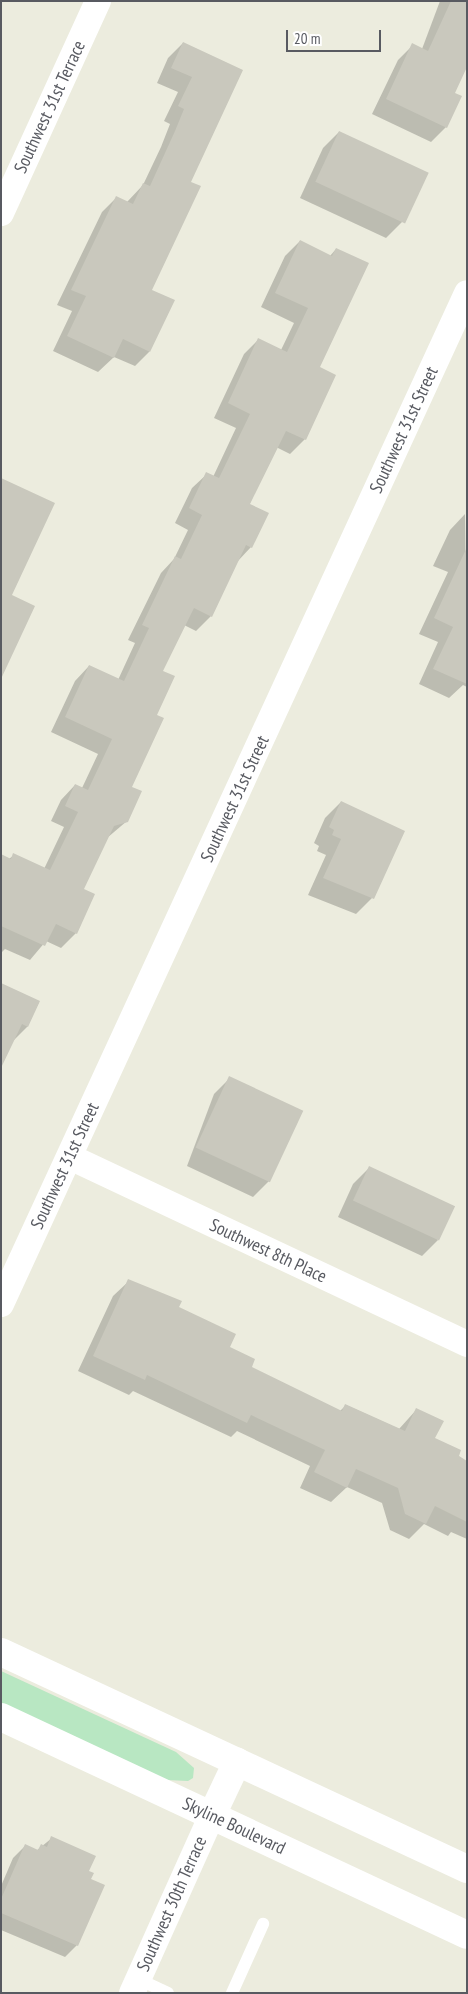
<!DOCTYPE html>
<html>
<head>
<meta charset="utf-8">
<style>
  body { margin:0 }
  #map { position:relative; width:468px; height:1994px; overflow:hidden; background:#ececde; font-family:"PT Sans Narrow",sans-serif }
  div>[style] { position:absolute }
  .green>* { inset:0; background:#b8e7c2 }
  .shadow>* { inset:0; background:#0003 }
  .building>* { inset:0; background:#c9c8bd; transform-origin:0 0 }
  .service>* { height:12px; margin:-6px; padding:0 6px; transform-origin:6px; border-radius:6px; background:#fff }
  .minor>* { height:26px; margin:-13px; padding:0 13px; transform-origin:13px; border-radius:13px; background:#fff }
  .tertiary>* { height:28px; margin:-14px; padding:0 14px; transform-origin:14px; border-radius:14px; background:#fff }
  span { translate:-50% -50%; white-space:nowrap; text-align:center; line-height:1.15; -webkit-text-stroke:4.5px #fff; paint-order:stroke }
  .street-label { font-size:18px; color:#585a61 }
  .frame { position:absolute; inset:0; border:2px solid #585a61; pointer-events:none }
  .scale { position:absolute; left:286px; top:30px; width:95px; height:22px; box-sizing:border-box; border:2px solid #585a61; border-top:0; padding-left:6px; font-size:15px; line-height:18px; white-space:nowrap; color:#585a61; -webkit-text-stroke:4px #fff; paint-order:stroke }
</style>
</head>
<body>
<div id="map">
  <div class="green">
    <i style="clip-path:polygon(1px 1671px,176px 1752px,194px 1768px,193px 1778px,188px 1781px,167px 1780px,1px 1704px)"></i>
  </div>
  <div class="shadow">
    <i style="clip-path:polygon(440px 1px,467px 1px,446px 127px,431px 142px,372px 114px,398px 60px,413px 45px,422px 49px)"></i>
    <i style="clip-path:polygon(183px 43px,241px 70px,189px 182px,151px 290px,149px 352px,135px 366px,114px 357px,98px 372px,53px 351px,72px 311px,57px 305px,102px 212px,116px 198px,127px 202px,143px 185px,161px 147px,170px 124px,164px 121px,178px 92px,157px 83px,168px 58px)"></i>
    <i style="clip-path:polygon(339px 132px,427px 174px,402px 222px,386px 238px,300px 198px,323px 148px)"></i>
    <i style="clip-path:polygon(300px 241px,330px 256px,336px 249px,305px 439px,290px 454px,276px 447px,249px 505px,267px 513px,251px 547px,237px 562px,211px 616px,196px 631px,184px 625px,162px 671px,155px 716px,131px 787px,127px 821px,107px 838px,82px 890px,76px 933px,61px 948px,46px 941px,30px 960px,5px 949px,1px 953px,1px 856px,9px 859px,14px 855px,44px 869px,64px 827px,51px 821px,61px 800px,75px 785px,82px 788px,98px 754px,51px 732px,75px 681px,89px 666px,118px 680px,135px 643px,128px 640px,161px 573px,174px 559px,188px 530px,175px 523px,192px 488px,207px 474px,213px 477px,236px 428px,214px 418px,244px 354px,258px 340px,281px 350px,294px 323px,261px 307px,285px 256px)"></i>
    <i style="clip-path:polygon(465px 514px,467px 687px,463px 685px,449px 698px,419px 684px,438px 642px,419px 634px,448px 572px,433px 566px,450px 530px)"></i>
    <i style="clip-path:polygon(341px 802px,372px 898px,356px 914px,308px 895px,326px 855px,317px 851px,319px 846px,314px 843px,325px 818px)"></i>
    <i style="clip-path:polygon(1px 984px,39px 1002px,27px 1027px,12px 1042px)"></i>
    <i style="clip-path:polygon(230px 1078px,269px 1181px,253px 1197px,187px 1166px,214px 1094px)"></i>
    <i style="clip-path:polygon(369px 1168px,438px 1240px,422px 1256px,338px 1217px,353px 1184px)"></i>
    <i style="clip-path:polygon(129px 1281px,177px 1308px,250px 1367px,339px 1412px,346px 1405px,399px 1429px,417px 1409px,434px 1439px,467px 1462px,467px 1539px,451px 1532px,448px 1536px,424px 1524px,409px 1539px,390px 1530px,382px 1503px,347px 1487px,331px 1502px,300px 1488px,310px 1466px,237px 1431px,231px 1437px,133px 1391px,129px 1395px,78px 1371px,113px 1296px)"></i>
    <i style="clip-path:polygon(52px 1838px,88px 1871px,89px 1880px,77px 1945px,65px 1957px,1px 1930px,1px 1886px,13px 1858px,25px 1846px,36px 1851px)"></i>
  </div>
  <div class="building">
    <i style="clip-path:polygon(451px 1px,467px 1px,467px 67px,455px 93px,462px 96px,447px 128px,386px 99px,412px 43px,428px 51px)"></i>
    <i style="clip-path:polygon(183px 42px,243px 70px,191px 182px,201px 186px,152px 290px,175px 300px,150px 352px,123px 339px,114px 358px,67px 336px,86px 296px,71px 290px,116px 196px,133px 204px,143px 183px,150px 186px,175px 131px,184px 109px,178px 106px,192px 77px,171px 68px)"></i>
    <i style="left:339px;top:131px;width:99px;height:56px;rotate:25deg"></i>
    <i style="clip-path:polygon(300px 240px,332px 256px,336px 248px,369px 263px,320px 367px,336px 375px,306px 440px,286px 431px,250px 504px,269px 513px,252px 548px,246px 545px,212px 617px,194px 608px,163px 671px,175px 676px,157px 715px,164px 718px,132px 787px,142px 791px,128px 822px,114px 826px,84px 889px,95px 894px,77px 934px,56px 924px,45px 946px,1px 926px,1px 854px,11px 859px,13px 853px,50px 870px,78px 812px,65px 806px,75px 784px,88px 790px,112px 739px,65px 717px,89px 665px,124px 681px,149px 628px,142px 625px,175px 556px,181px 559px,202px 515px,189px 508px,206px 472px,219px 478px,250px 414px,228px 403px,258px 338px,287px 352px,308px 308px,275px 293px)"></i>
    <i style="clip-path:polygon(1px 478px,55px 503px,12px 595px,35px 606px,1px 679px)"></i>
    <i style="clip-path:polygon(467px 547px,467px 684px,433px 669px,453px 627px,434px 618px)"></i>
    <i style="clip-path:polygon(341px 801px,405px 831px,374px 899px,323px 878px,341px 839px,332px 835px,334px 830px,329px 827px)"></i>
    <i style="clip-path:polygon(1px 983px,40px 1001px,28px 1027px,22px 1024px,1px 1068px)"></i>
    <i style="left:229px;top:1076px;width:82px;height:79px;rotate:25deg"></i>
    <i style="left:369px;top:1166px;width:95px;height:38px;rotate:25deg"></i>
    <i style="clip-path:polygon(128px 1279px,182px 1301px,179px 1307px,236px 1334px,230px 1347px,255px 1359px,252px 1367px,342px 1411px,345px 1404px,405px 1431px,416px 1408px,444px 1421px,435px 1438px,461px 1450px,459px 1456px,467px 1461px,467px 1522px,435px 1506px,426px 1524px,405px 1514px,398px 1488px,356px 1469px,347px 1488px,314px 1472px,325px 1450px,251px 1415px,247px 1423px,147px 1375px,145px 1380px,93px 1356px)"></i>
    <i style="clip-path:polygon(51px 1836px,96px 1856px,89px 1871px,94px 1873px,91px 1879px,105px 1885px,78px 1946px,1px 1913px,1px 1899px,25px 1844px,38px 1850px,41px 1844px,47px 1847px)"></i>
  </div>
  <div class="service">
    <i style="left:138px;top:1979px;width:33px;rotate:25deg"></i>
    <i style="left:232px;top:1993px;width:76px;rotate:-65.8deg"></i>
  </div>
  <div class="minor">
    <i style="left:1px;top:213px;width:233px;rotate:-65.4deg"></i>
    <i style="left:70px;top:1157px;width:439px;rotate:25.2deg"></i>
    <i style="left:1px;top:1304px;width:1113px;rotate:-65.25deg"></i>
    <i style="left:132px;top:1993px;width:195px;rotate:-65.8deg"></i>
  </div>
  <div class="tertiary">
    <i style="left:1px;top:1652px;width:514px;rotate:24.97deg"></i>
    <i style="left:1px;top:1717px;width:514px;rotate:25.07deg"></i>
    <i style="left:212px;top:1815px;width:59px;rotate:-64.7deg"></i>
  </div>
  <div class="street-label">
    <span style="left:50px;top:107px;rotate:-65deg">Southwest 31st Terrace</span>
    <span style="left:404px;top:430px;rotate:-65deg">Southwest 31st Street</span>
    <span style="left:235px;top:799px;rotate:-65deg">Southwest 31st Street</span>
    <span style="left:65px;top:1166px;rotate:-65deg">Southwest 31st Street</span>
    <span style="left:268px;top:1251px;rotate:25deg">Southwest 8th Place</span>
    <span style="left:234px;top:1826px;rotate:25deg">Skyline Boulevard</span>
    <span style="left:172px;top:1904px;rotate:-66deg">Southwest 30th Terrace</span>
  </div>
  <div class="frame"></div>
  <div class="scale">20 m</div>
</div>
</body>
</html>
